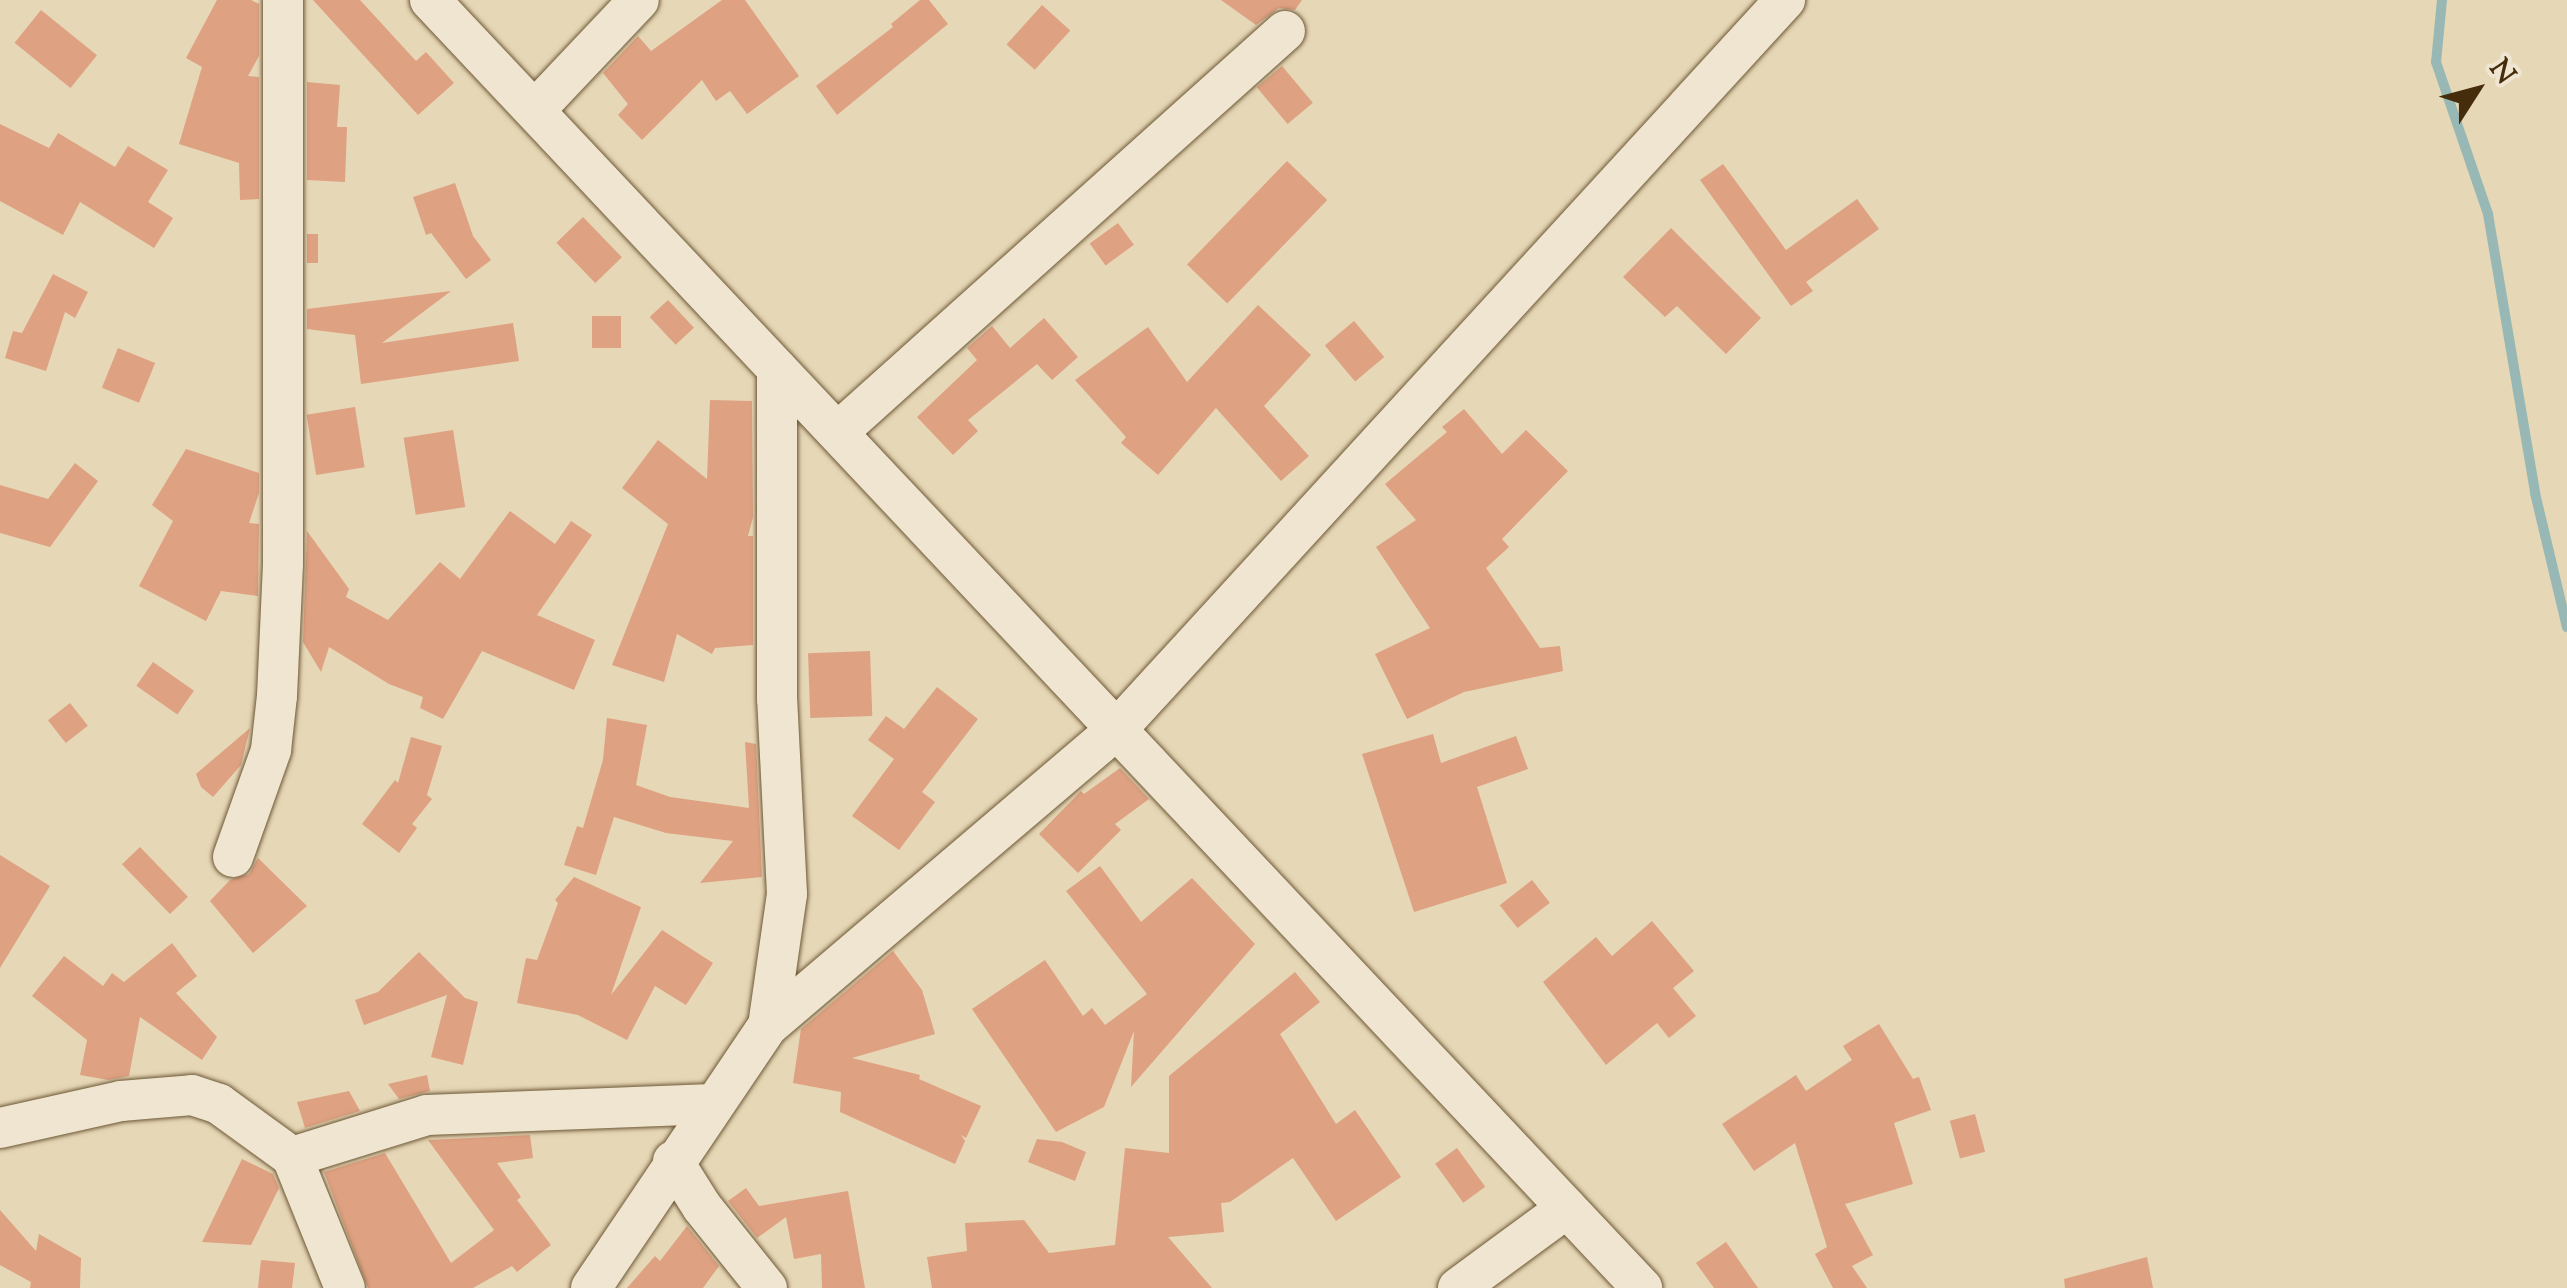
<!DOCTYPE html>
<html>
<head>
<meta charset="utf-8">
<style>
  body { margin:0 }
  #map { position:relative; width:2567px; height:1288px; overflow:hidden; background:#e6d7b6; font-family:"Sorts Mill Goudy",serif }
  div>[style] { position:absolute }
  .stream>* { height:10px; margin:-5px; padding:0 5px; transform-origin:5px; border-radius:5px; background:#97b8b5 }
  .building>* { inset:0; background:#dea182; transform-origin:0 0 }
  .roads { filter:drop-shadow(0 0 2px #6d5836) drop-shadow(0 0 2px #6d5836) }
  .minor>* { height:40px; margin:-20px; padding:0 20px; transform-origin:20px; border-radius:20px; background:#efe5d0 }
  span { translate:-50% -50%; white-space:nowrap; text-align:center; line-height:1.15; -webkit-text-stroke:10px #efe5d0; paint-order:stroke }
  .north { position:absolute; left:2427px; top:40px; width:100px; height:100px; -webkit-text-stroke:8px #efe5d0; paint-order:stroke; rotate:54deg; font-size:28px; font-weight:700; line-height:40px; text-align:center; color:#452d0c }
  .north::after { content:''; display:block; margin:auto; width:35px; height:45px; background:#452d0c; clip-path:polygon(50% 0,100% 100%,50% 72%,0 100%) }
</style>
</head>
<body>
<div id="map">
  <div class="stream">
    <i style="left:2442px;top:0;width:62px;rotate:95.5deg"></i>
    <i style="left:2436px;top:62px;width:161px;rotate:71.1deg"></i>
    <i style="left:2488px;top:214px;width:283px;rotate:80.4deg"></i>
    <i style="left:2535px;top:493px;width:138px;rotate:76.6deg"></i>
  </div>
  <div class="building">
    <i style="clip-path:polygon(217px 0,251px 0,259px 4px,259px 56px,248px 76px,259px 77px,259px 199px,240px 200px,239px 163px,179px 144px,202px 67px,186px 58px)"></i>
    <i style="clip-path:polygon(313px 0,360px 0,416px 61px,426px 52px,454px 83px,418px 115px)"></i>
    <i style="clip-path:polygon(722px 0,745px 0,799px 76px,747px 114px,730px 91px,716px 101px,702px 80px,642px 140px,618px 115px,628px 104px,603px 73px,638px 36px,651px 51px)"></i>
    <i style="clip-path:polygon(920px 0,929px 0,948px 24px,837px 115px,816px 86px,893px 27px,891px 24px)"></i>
    <i style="clip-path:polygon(1221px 0,1302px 0,1295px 10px,1279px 8px,1256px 25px)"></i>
    <i style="left:1042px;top:5px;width:38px;height:53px;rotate:42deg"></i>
    <i style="left:41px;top:10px;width:72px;height:42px;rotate:39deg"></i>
    <i style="left:1282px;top:66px;width:48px;height:33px;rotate:50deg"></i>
    <i style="clip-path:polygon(307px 82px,340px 85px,337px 127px,347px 127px,345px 182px,307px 180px)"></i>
    <i style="clip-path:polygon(0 124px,49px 148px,58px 133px,115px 167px,128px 146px,168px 170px,148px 202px,173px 218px,154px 248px,80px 202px,63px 235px,0 201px)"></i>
    <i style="left:1287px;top:161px;width:56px;height:144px;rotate:44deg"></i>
    <i style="clip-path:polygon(1723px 164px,1786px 250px,1857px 199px,1879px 229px,1806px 282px,1813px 291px,1791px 306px,1700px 180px)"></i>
    <i style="clip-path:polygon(455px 183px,473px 236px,491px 260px,466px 279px,431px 233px,426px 235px,413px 197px)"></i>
    <i style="left:583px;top:217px;width:56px;height:37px;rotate:46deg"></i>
    <i style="left:1118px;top:223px;width:27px;height:35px;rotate:54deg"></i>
    <i style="clip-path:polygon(1671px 228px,1761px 318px,1726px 354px,1677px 306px,1665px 317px,1623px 277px)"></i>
    <i style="left:307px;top:234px;width:11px;height:29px"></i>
    <i style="clip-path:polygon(53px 274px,88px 292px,75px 318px,65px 312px,46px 371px,5px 358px,13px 331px,22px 333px)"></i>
    <i style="clip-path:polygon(451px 291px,382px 343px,513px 323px,519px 361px,361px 384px,355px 335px,307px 329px,307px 309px)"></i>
    <i style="left:668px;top:300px;width:38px;height:25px;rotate:47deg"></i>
    <i style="clip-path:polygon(1258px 305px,1311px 355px,1264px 406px,1309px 456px,1281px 481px,1216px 408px,1158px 475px,1121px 443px,1126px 437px,1075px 380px,1148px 327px,1187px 382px)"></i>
    <i style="left:592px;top:316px;width:29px;height:32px"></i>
    <i style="clip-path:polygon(1044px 318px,1078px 357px,1052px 380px,1037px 364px,968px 420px,978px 431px,953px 455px,917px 417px,977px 360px,967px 348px,992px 326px,1010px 348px)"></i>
    <i style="left:1354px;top:321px;width:47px;height:38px;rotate:50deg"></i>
    <i style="left:118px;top:348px;width:40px;height:43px;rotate:22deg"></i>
    <i style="clip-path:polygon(710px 400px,752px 401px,753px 517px,748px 536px,753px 536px,753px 645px,715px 648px,712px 654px,677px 634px,664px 682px,612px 665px,668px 524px,622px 488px,658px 440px,707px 479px)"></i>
    <i style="left:355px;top:407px;width:61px;height:49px;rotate:81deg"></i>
    <i style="clip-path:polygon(1464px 409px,1502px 454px,1526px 430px,1568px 471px,1502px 539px,1509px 547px,1486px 568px,1540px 648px,1560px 646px,1563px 671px,1464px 692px,1407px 719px,1375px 654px,1430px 628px,1376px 547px,1416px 520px,1385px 484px,1447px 432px,1442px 427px)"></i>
    <i style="left:453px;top:430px;width:78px;height:50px;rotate:81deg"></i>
    <i style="clip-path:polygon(186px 449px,259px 473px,259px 493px,249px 523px,259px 524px,258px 596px,221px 591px,206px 621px,139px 586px,173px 521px,152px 505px)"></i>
    <i style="clip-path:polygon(75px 463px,98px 481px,50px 547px,0 533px,0 485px,48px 499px)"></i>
    <i style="clip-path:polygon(510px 511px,555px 544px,571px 521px,592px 535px,537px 615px,595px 640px,574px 690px,482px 651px,443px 719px,420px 708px,423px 697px,389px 684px,329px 647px,321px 672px,303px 642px,307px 531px,349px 589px,346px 597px,388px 620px,440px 562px,460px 579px)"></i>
    <i style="left:870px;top:651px;width:65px;height:62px;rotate:88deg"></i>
    <i style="left:153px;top:662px;width:50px;height:29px;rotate:35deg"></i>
    <i style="clip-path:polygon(937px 687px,978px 719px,922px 792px,935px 802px,899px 850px,852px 816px,894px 759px,868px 740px,886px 716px,904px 729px)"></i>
    <i style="left:70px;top:703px;width:29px;height:28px;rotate:52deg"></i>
    <i style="clip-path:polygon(607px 718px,647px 725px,636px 785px,670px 797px,749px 808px,745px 742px,756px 744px,762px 877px,700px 883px,733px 841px,666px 833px,614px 817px,596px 875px,564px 865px,577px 826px,583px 828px,603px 760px)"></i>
    <i style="clip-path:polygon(250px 728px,241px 765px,213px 797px,201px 787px,196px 774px)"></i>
    <i style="clip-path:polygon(1433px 734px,1441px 763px,1516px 736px,1528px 769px,1477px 787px,1507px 883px,1414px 912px,1362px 754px)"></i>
    <i style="clip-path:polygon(411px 737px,442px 746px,427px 795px,432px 799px,412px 824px,417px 828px,399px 853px,362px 824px,395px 780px,398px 783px)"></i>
    <i style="clip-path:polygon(1120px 768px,1149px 799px,1115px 824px,1121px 830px,1078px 873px,1039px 834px,1081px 791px,1084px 794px)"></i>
    <i style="left:140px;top:847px;width:69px;height:25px;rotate:46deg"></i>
    <i style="clip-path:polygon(0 855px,50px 886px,0 968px)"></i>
    <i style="clip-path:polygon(258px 858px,307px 906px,253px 953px,210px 901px,230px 880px,249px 874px)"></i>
    <i style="clip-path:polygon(1100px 866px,1141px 922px,1192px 878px,1255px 944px,1131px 1087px,1134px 1031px,1104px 1107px,1056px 1132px,972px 1009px,1045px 960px,1083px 1016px,1092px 1008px,1105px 1025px,1147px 994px,1066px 891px)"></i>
    <i style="clip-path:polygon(574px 877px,641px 907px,611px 995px,662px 930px,713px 963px,686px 1005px,655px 986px,627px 1040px,578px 1015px,517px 1003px,526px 958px,537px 960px,558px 903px,555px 900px)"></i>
    <i style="left:1532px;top:880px;width:29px;height:41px;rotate:52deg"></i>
    <i style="clip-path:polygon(1652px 921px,1694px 971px,1673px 988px,1696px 1016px,1669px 1038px,1657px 1023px,1606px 1065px,1543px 982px,1596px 937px,1612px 956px)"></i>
    <i style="clip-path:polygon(172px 943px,197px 976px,176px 993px,217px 1037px,202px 1060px,140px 1017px,129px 1076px,108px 1080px,80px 1075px,87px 1040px,32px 996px,64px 956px,103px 986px,112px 973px,124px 982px)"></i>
    <i style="clip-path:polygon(893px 951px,922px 990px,935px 1034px,852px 1058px,920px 1075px,919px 1079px,981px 1106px,966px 1138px,961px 1135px,965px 1141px,955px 1164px,840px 1112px,841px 1092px,793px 1083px,801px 1029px)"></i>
    <i style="clip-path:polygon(419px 952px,465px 998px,478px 1002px,463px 1065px,431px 1057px,447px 995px,364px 1025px,355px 1000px,378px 992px)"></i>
    <i style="clip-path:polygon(1295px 972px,1320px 1002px,1280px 1034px,1336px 1124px,1355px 1110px,1401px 1177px,1336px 1221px,1293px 1158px,1230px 1202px,1221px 1203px,1224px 1232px,1168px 1237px,1212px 1288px,932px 1288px,927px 1257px,967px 1251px,965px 1223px,1024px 1220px,1049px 1253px,1115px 1245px,1125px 1148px,1169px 1153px,1169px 1076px)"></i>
    <i style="clip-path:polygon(1879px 1024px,1913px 1079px,1919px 1077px,1931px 1110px,1894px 1123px,1913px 1184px,1845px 1204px,1873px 1255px,1852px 1266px,1867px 1288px,1833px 1288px,1815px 1254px,1827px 1247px,1795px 1143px,1754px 1171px,1722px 1124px,1796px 1075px,1806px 1091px,1852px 1060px,1843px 1046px)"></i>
    <i style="clip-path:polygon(427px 1075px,430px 1091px,399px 1099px,388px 1084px)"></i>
    <i style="clip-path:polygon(349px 1091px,360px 1111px,305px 1128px,297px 1102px)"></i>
    <i style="left:1975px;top:1114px;width:39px;height:26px;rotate:75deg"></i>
    <i style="clip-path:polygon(530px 1135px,533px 1158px,497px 1163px,521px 1197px,517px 1200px,551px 1245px,517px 1272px,512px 1266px,473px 1288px,368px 1288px,324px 1172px,385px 1153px,451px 1263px,494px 1230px,428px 1140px)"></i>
    <i style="clip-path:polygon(1037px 1139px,1062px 1142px,1086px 1152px,1075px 1181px,1028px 1162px)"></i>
    <i style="left:1457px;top:1148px;width:48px;height:27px;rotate:54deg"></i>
    <i style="clip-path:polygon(242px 1159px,273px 1174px,279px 1188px,251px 1245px,202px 1242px)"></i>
    <i style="clip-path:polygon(746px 1188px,759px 1206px,848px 1191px,865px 1288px,822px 1288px,821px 1254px,794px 1259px,786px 1217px,757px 1238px,728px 1201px)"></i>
    <i style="clip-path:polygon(0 1210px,36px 1251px,39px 1234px,81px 1258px,80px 1288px,30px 1288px,31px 1282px,0 1265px)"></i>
    <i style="clip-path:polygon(687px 1226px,719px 1266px,703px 1288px,627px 1288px,655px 1256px,660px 1261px)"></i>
    <i style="clip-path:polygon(1726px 1242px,1758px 1288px,1714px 1288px,1696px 1263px)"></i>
    <i style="clip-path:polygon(2147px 1257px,2153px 1288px,2065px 1288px,2064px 1279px)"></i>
    <i style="clip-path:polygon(261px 1260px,295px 1263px,292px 1288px,258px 1288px)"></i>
  </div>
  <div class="roads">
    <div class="minor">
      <i style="left:430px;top:0;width:1769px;rotate:46.74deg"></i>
      <i style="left:535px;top:110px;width:151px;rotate:-46.6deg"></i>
      <i style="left:839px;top:431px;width:599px;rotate:-41.89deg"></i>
      <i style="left:233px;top:857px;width:114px;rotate:-70.4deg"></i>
      <i style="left:271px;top:750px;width:54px;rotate:-83.7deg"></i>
      <i style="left:277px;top:696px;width:133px;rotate:-87.4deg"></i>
      <i style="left:283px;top:563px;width:563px;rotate:-90deg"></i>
      <i style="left:768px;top:1026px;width:458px;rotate:-40.4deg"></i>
      <i style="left:1117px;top:729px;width:989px;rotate:-47.5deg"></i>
      <i style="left:0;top:1128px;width:124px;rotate:-12.6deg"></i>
      <i style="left:121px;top:1101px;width:71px;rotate:-4.8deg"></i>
      <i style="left:192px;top:1095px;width:28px;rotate:18deg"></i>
      <i style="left:219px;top:1104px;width:90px;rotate:36deg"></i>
      <i style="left:292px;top:1157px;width:141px;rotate:68deg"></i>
      <i style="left:292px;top:1157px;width:141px;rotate:-17.3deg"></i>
      <i style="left:427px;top:1115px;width:285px;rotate:-2.2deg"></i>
      <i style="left:673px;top:1161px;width:54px;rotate:57.8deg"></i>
      <i style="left:702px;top:1207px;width:104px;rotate:51.3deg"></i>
      <i style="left:591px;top:1288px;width:316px;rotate:-56deg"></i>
      <i style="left:768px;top:1026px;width:133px;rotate:-81.8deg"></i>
      <i style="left:787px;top:894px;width:195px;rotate:-92.9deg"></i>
      <i style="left:777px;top:699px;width:330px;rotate:-90deg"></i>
      <i style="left:1458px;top:1288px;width:135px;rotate:-36.3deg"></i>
    </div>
  </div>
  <div class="north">N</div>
</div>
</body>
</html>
